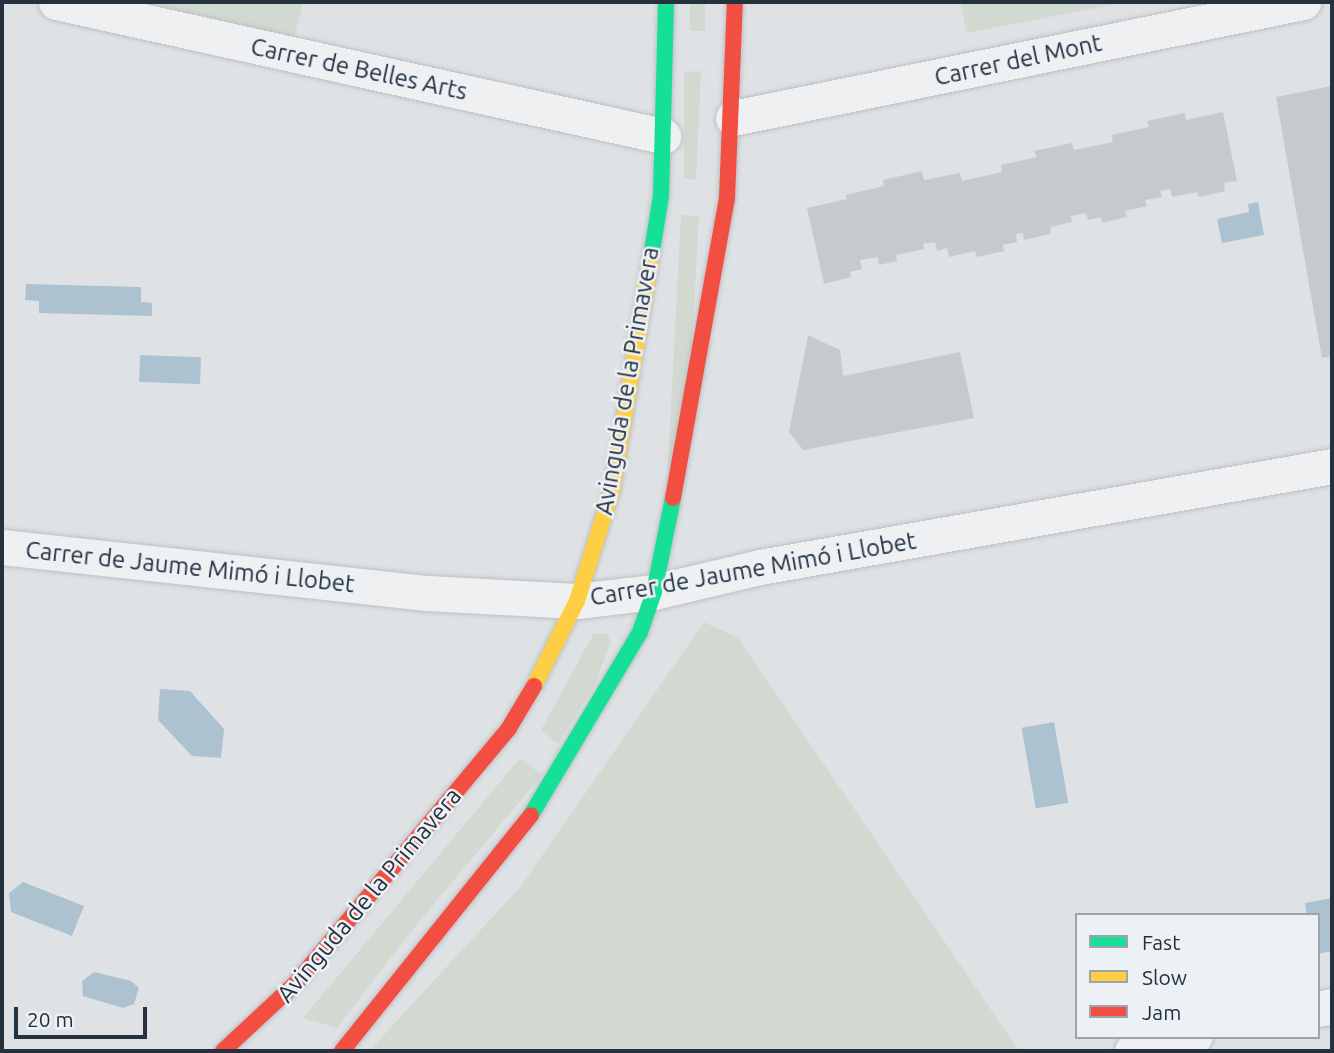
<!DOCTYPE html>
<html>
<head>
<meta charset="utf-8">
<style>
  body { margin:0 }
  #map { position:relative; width:1334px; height:1053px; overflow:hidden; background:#dfe2e5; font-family:Ubuntu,sans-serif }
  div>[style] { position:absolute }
  .green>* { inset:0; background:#d1d9d0; transform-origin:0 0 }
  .water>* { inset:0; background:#adc2d1; transform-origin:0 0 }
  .building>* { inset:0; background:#c7cacd }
  .roads { filter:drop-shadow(0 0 2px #bdc0c3) drop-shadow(0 0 2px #bdc0c3) }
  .street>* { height:35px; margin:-17.5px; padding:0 17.5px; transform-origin:17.5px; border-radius:17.5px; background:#eff0f2 }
  .fast>* { height:16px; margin:-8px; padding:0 8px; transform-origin:8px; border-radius:8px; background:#16e098 }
  .slow>* { height:16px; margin:-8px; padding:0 8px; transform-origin:8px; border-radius:8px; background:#ffcf43 }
  .jam>* { height:16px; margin:-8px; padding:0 8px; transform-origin:8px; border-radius:8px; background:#f24e42 }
  span { translate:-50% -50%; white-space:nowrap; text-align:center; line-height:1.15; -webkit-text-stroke:5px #ecf1f5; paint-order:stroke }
  .street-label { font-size:24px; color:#26313e }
  .frame { position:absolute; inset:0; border:4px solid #26313e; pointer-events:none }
  .legend { position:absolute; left:1075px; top:913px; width:245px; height:126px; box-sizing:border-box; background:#ecf1f5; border:2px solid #9da4ac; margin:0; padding:9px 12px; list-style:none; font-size:21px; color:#26313e }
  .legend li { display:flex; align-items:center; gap:14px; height:35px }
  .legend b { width:35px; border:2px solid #9da4ac }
  .scale { position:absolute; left:14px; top:1007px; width:133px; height:32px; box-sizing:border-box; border:4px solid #26313e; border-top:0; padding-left:9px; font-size:21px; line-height:24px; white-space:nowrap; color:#26313e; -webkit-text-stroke:5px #ecf1f5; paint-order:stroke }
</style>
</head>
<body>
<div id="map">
  <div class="green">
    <i style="clip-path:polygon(144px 2px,303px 2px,294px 38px)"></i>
    <i style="left:690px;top:2px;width:15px;height:29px"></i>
    <i style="clip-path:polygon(960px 2px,1126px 2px,967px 33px)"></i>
    <i style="clip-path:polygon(701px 71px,696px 180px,684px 178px,684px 72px)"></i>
    <i style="left:681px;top:215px;width:18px;height:254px;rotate:3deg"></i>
    <i style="clip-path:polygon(704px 622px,738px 638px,1019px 1051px,369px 1051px,521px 886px)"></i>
    <i style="clip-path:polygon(594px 633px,607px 634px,611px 642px,593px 688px,558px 744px,541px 730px)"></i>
    <i style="clip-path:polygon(520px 758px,542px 775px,417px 924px,337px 1028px,303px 1018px)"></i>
  </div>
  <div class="water">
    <i style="clip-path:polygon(1258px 202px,1264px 235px,1222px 243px,1217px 219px,1249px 212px,1248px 204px)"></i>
    <i style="clip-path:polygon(26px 284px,141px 287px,141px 302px,152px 303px,152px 316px,39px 313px,39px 301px,25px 300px)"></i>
    <i style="left:140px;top:355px;width:61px;height:27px;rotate:2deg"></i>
    <i style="clip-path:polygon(160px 689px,190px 691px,224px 729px,221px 758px,192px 756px,158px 720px)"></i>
    <i style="left:1054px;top:722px;width:82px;height:33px;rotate:80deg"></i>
    <i style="clip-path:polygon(23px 882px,84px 906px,72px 936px,11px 912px,9px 893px)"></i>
    <i style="clip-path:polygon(1332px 898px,1332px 951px,1318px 954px,1318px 915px,1307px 915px,1305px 903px)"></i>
    <i style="clip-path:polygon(94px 972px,131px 981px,139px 988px,134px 1004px,123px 1008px,83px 996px,82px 981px)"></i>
  </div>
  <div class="building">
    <i style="clip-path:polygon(1332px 86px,1332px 356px,1322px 358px,1276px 97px)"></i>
    <i style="clip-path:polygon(1223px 112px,1237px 181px,1224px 183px,1225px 191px,1199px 197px,1197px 192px,1172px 197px,1170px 189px,1160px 191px,1162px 197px,1145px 200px,1147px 206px,1125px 211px,1127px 217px,1102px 223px,1101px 217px,1088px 220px,1086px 213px,1071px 216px,1072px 222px,1051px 227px,1050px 234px,1024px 240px,1023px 233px,1016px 234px,1017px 242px,1003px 245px,1004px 251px,977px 257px,975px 251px,949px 257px,947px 248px,937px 251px,935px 242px,923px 244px,924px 249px,896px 255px,897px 261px,879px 265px,878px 257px,860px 260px,862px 269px,850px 272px,851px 277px,824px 284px,807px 208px,847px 199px,846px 195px,884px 186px,883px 180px,922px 171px,924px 180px,960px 173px,962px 181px,1002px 172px,1001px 165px,1037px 157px,1034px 151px,1072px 143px,1074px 150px,1113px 142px,1111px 135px,1149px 127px,1147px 121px,1185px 113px,1186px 120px)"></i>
    <i style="clip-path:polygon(808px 335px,840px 350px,843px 376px,960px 352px,974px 418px,803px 450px,789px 432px)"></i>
  </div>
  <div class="roads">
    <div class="street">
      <i style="left:56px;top:2px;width:622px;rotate:12.45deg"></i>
      <i style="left:733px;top:118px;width:582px;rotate:-11.5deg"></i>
      <i style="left:2px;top:547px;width:428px;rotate:6.2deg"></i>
      <i style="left:428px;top:593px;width:149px;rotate:3.1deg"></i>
      <i style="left:577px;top:601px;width:78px;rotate:-6.7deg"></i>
      <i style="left:654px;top:592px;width:109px;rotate:-13.3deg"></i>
      <i style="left:760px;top:567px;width:581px;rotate:-10.01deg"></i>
      <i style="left:1318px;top:1009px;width:14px;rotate:-12deg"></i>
      <i style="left:1132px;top:1051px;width:64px;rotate:-12.7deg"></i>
    </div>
    <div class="fast">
      <i style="left:651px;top:257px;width:62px;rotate:-80.7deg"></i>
      <i style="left:661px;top:196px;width:194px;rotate:-88.5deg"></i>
      <i style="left:531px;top:815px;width:213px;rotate:-59.2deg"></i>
      <i style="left:640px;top:632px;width:42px;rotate:-70.7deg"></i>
      <i style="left:654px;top:592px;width:96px;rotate:-78.6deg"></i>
    </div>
    <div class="slow">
      <i style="left:534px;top:686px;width:95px;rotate:-63.2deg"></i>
      <i style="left:577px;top:601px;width:116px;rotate:-72.5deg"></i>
      <i style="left:612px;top:490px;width:236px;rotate:-80.5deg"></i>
    </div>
    <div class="jam">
      <i style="left:673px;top:498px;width:305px;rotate:-79.8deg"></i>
      <i style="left:727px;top:198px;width:196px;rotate:-87.7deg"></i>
      <i style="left:223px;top:1051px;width:100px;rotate:-43deg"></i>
      <i style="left:296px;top:983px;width:332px;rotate:-50.1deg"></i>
      <i style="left:509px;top:728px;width:49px;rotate:-59.2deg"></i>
      <i style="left:342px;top:1051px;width:302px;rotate:-51.3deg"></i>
    </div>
  </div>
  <div class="street-label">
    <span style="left:1018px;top:60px;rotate:-12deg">Carrer del Mont</span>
    <span style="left:359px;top:69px;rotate:12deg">Carrer de Belles Arts</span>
    <span style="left:627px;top:381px;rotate:-80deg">Avinguda de la Primavera</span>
    <span style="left:190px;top:567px;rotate:6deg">Carrer de Jaume Mimó i Llobet</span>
    <span style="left:753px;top:569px;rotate:-10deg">Carrer de Jaume Mimó i Llobet</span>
    <span style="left:369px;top:895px;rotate:-50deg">Avinguda de la Primavera</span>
  </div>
  <div class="frame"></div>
  <ul class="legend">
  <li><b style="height:9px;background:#16e098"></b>Fast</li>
  <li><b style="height:9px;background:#ffcf43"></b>Slow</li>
  <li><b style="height:9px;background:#f24e42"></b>Jam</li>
  </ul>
  <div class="scale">20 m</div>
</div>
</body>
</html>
